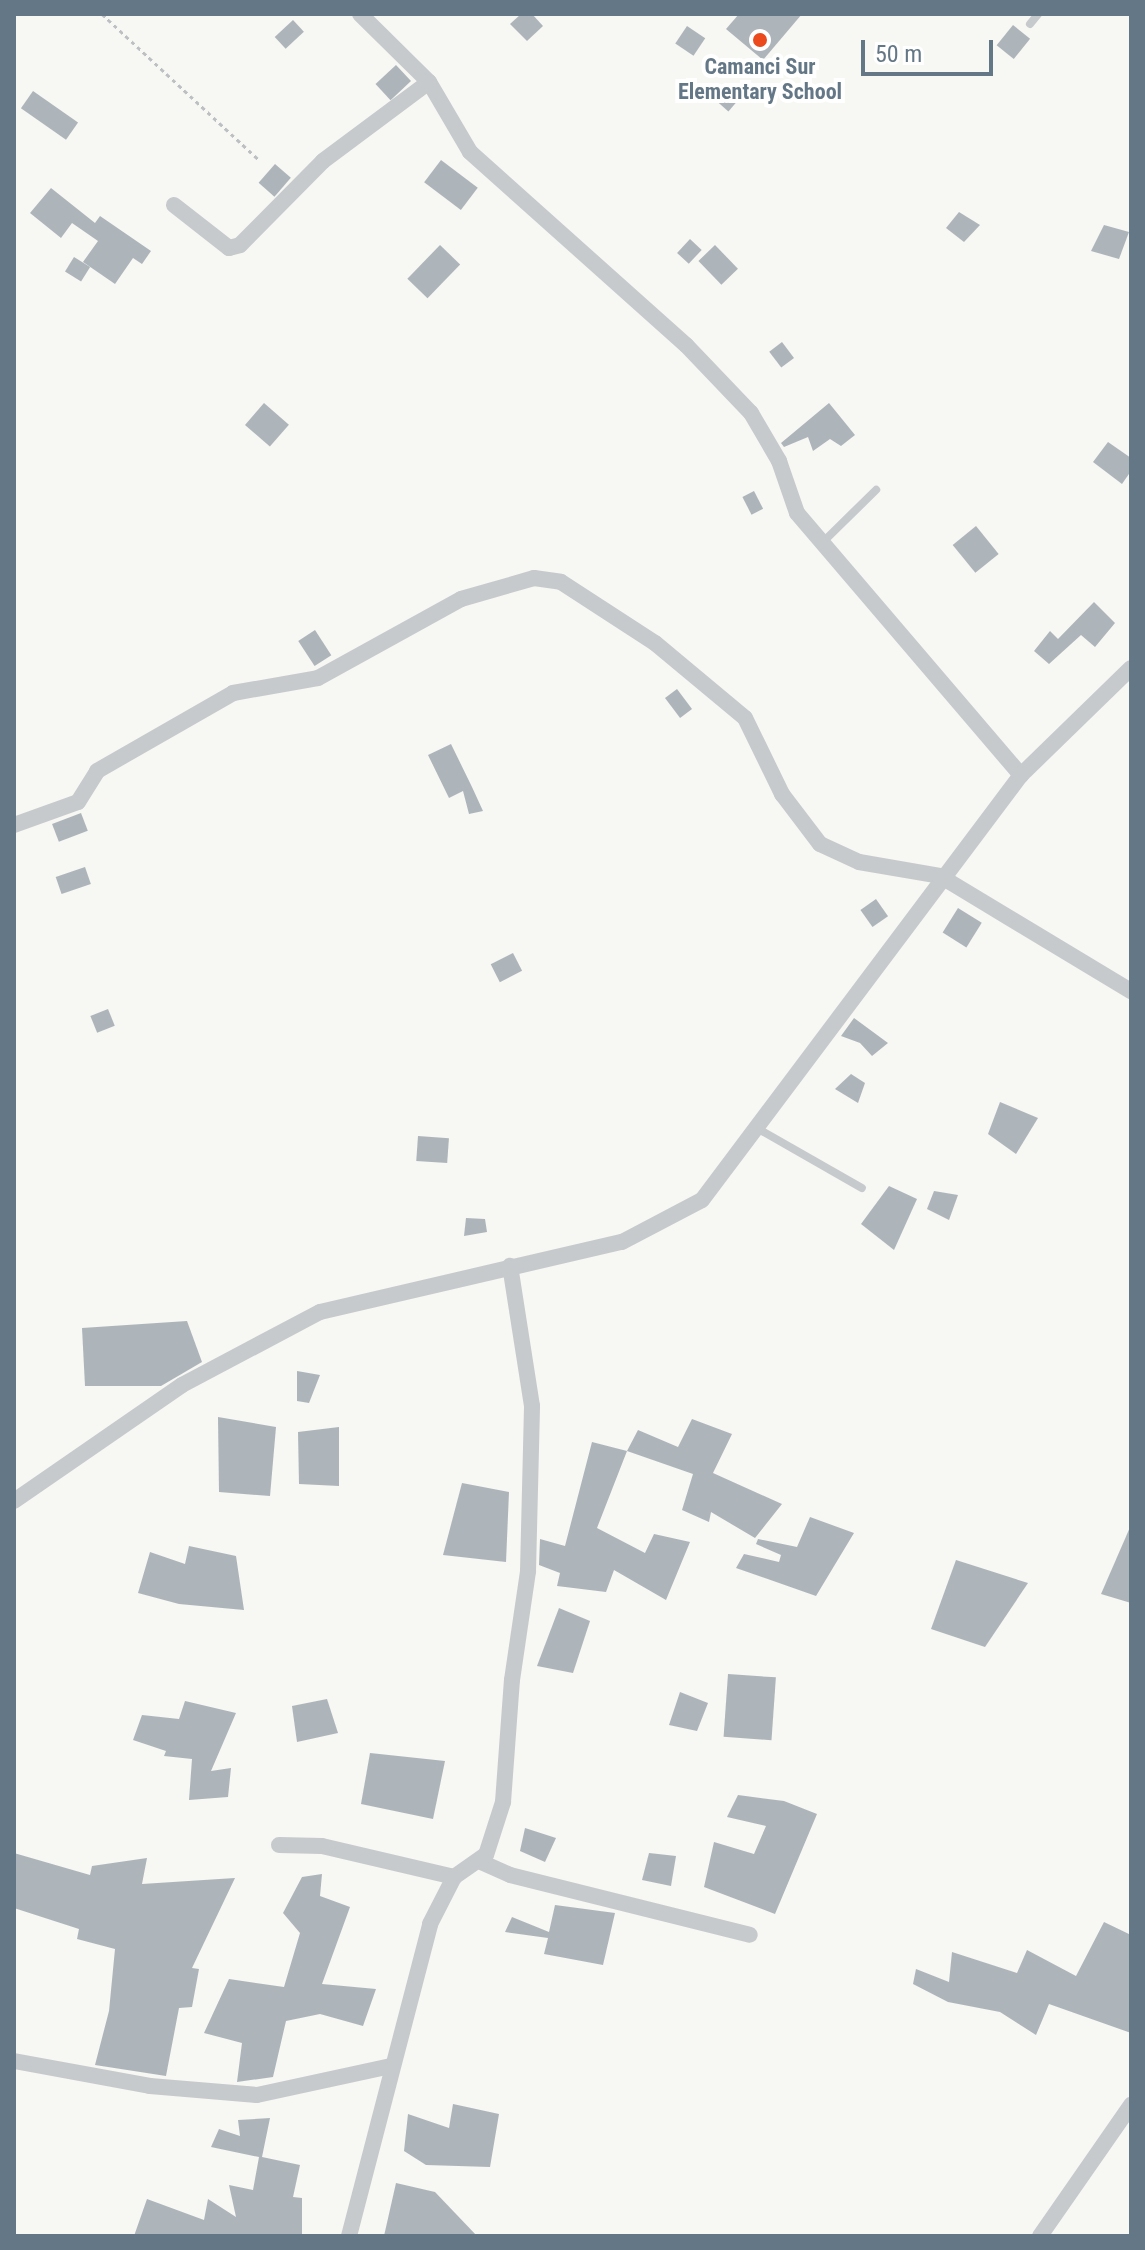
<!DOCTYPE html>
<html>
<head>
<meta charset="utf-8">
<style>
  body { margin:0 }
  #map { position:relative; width:1145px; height:2250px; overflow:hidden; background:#f7f7f3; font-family:"Roboto Condensed",sans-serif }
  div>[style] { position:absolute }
  .building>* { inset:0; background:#adb5bb; transform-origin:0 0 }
  .path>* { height:3px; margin-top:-1.5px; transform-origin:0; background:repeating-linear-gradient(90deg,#bdc0c2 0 4px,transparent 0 8px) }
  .service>* { height:8px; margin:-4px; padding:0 4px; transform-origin:4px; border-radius:4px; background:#c6cacd }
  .minor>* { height:16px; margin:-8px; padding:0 8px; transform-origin:8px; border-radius:8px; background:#c6cacd }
  .dots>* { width:22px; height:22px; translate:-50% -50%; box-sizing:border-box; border:4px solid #fff; border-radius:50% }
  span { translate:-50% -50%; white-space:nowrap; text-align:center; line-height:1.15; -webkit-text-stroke:8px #fff; paint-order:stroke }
  .poi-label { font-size:22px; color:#647786; font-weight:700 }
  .frame { position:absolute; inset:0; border:16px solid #647786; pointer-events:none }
  .scale { position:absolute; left:861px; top:40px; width:132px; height:36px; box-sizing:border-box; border:4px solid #647786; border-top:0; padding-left:10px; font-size:24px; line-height:28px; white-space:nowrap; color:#647786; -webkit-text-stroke:6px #fff; paint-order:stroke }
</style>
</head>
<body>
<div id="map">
  <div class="building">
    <i style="clip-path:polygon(521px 14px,532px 14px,543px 26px,527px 41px,510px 24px)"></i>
    <i style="clip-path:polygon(739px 14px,802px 14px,763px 60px,726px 29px)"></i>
    <i style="left:293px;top:20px;width:16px;height:25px;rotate:47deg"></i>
    <i style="left:1013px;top:25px;width:22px;height:26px;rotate:39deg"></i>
    <i style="left:687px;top:26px;width:22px;height:21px;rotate:34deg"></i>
    <i style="left:396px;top:65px;width:22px;height:28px;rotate:47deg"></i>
    <i style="left:724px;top:89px;width:18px;height:14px;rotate:41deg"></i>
    <i style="left:33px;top:91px;width:55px;height:21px;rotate:35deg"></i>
    <i style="left:441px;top:160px;width:46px;height:28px;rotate:37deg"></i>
    <i style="left:275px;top:164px;width:21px;height:25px;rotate:41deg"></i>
    <i style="clip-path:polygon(51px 188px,95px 223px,100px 216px,151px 251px,142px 264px,133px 258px,115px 284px,83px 262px,98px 241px,72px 223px,61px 238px,30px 213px)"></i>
    <i style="clip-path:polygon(959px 212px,980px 225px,964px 242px,946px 228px)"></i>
    <i style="clip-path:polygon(1104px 225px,1129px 232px,1119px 259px,1091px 251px)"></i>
    <i style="left:690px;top:239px;width:16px;height:19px;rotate:43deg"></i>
    <i style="left:440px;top:245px;width:28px;height:47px;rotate:44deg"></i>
    <i style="left:715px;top:245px;width:33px;height:23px;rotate:46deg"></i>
    <i style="left:74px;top:257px;width:19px;height:17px;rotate:32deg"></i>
    <i style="left:782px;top:342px;width:20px;height:16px;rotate:53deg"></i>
    <i style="left:264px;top:403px;width:33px;height:29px;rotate:41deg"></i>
    <i style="clip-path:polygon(829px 403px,855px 435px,841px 446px,830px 439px,813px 451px,808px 437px,784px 447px,781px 443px)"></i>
    <i style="clip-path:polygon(1108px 442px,1131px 458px,1131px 471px,1122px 484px,1093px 462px)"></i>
    <i style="left:754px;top:491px;width:20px;height:13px;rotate:63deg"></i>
    <i style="left:976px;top:526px;width:36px;height:30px;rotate:51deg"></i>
    <i style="clip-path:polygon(1094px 602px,1115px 623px,1095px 647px,1081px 635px,1049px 664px,1034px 651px,1050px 631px,1058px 639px)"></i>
    <i style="left:315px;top:630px;width:30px;height:20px;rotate:57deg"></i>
    <i style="left:677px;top:689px;width:25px;height:15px;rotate:53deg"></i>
    <i style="clip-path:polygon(451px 744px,472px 787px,483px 811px,469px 814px,463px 791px,449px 798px,428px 755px)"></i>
    <i style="left:81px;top:813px;width:19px;height:31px;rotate:69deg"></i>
    <i style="left:85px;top:867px;width:18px;height:31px;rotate:71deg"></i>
    <i style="left:876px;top:899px;width:21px;height:19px;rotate:55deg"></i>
    <i style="left:958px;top:908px;width:28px;height:29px;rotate:32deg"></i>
    <i style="left:513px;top:953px;width:20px;height:25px;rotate:63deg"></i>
    <i style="left:108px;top:1009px;width:18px;height:19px;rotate:68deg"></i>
    <i style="clip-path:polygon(854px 1018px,888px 1043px,872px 1056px,860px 1043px,841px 1036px)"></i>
    <i style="clip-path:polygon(851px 1074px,865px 1083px,858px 1103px,835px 1089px)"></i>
    <i style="clip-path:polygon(1000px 1102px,1038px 1118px,1016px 1154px,988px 1134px)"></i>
    <i style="left:418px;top:1136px;width:31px;height:25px;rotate:4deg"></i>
    <i style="clip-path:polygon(889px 1186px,917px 1199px,894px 1250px,861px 1224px)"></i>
    <i style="clip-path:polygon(934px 1191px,958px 1195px,949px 1220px,927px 1209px)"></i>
    <i style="clip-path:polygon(466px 1218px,485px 1219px,487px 1232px,464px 1236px)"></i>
    <i style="clip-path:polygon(187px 1321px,202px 1362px,161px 1386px,85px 1386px,82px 1328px)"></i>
    <i style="clip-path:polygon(297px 1371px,320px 1375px,309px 1403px,297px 1401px)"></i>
    <i style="clip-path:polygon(218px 1417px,276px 1427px,270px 1496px,219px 1492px)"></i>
    <i style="clip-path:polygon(692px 1419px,732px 1434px,713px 1473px,782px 1504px,755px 1538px,711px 1512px,709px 1522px,682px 1510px,693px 1474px,627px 1451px,638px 1430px,678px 1447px)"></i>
    <i style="clip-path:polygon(339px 1427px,339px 1486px,299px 1484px,298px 1432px)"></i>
    <i style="clip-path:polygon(592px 1442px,627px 1451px,597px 1528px,645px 1553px,654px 1534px,690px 1542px,666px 1600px,614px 1570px,606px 1592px,557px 1586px,560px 1573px,539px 1565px,540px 1539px,565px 1546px)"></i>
    <i style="clip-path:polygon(462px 1483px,509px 1492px,506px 1562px,443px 1555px)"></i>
    <i style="clip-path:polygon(810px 1517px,854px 1533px,816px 1596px,736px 1568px,744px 1554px,779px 1562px,781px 1555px,756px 1544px,758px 1539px,797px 1547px)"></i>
    <i style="clip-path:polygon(1131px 1525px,1131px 1603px,1101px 1594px)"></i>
    <i style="clip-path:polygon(189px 1546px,236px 1556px,244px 1610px,179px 1604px,138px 1593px,150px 1552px,185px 1564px)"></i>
    <i style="clip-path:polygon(956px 1560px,1028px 1583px,985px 1647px,931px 1629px)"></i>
    <i style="clip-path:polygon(559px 1608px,590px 1621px,573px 1673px,537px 1666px)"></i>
    <i style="left:728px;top:1674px;width:48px;height:63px;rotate:4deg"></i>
    <i style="clip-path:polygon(680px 1692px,708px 1703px,697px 1731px,669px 1725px)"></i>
    <i style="clip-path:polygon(327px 1699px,338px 1733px,297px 1742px,292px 1706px)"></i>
    <i style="clip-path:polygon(185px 1701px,236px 1713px,211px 1771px,231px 1768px,228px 1797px,189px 1800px,192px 1759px,164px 1756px,166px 1751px,133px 1740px,142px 1715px,179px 1719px)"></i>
    <i style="clip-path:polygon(370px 1753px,445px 1761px,433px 1819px,361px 1804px)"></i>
    <i style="clip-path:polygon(738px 1795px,784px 1801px,817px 1814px,775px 1914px,704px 1887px,714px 1842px,754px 1854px,766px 1826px,727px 1817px)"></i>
    <i style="clip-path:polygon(525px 1828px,556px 1838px,545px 1862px,520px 1851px)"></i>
    <i style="clip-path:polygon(14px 1853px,90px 1875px,92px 1866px,147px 1858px,142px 1884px,235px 1878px,192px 1968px,199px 1969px,192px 2007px,179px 2008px,166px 2076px,95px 2065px,109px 2011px,115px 1949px,77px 1939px,79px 1929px,14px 1908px)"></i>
    <i style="clip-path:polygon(649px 1853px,676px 1856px,671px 1886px,642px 1880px)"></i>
    <i style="clip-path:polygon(322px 1874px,320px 1896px,350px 1907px,322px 1984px,376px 1989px,363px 2026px,320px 2014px,286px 2021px,273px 2077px,237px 2082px,242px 2043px,204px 2033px,229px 1979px,284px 1987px,300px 1933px,283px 1913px,302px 1877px)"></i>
    <i style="clip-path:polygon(555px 1905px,615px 1913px,603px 1965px,544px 1954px,548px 1938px,505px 1932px,512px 1917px,549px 1932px)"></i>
    <i style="clip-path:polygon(1104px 1922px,1131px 1935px,1131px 2033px,1049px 2004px,1036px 2035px,1000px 2012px,948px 2002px,913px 1984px,916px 1969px,949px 1982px,952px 1952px,1017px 1973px,1027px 1950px,1076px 1976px)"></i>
    <i style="clip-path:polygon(453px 2104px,499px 2114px,490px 2167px,426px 2165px,404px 2151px,408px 2114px,449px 2128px)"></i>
    <i style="clip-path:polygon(270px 2118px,262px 2157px,300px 2165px,293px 2197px,302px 2198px,302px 2236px,134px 2236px,147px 2199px,204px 2220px,208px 2199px,236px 2217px,229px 2185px,253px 2190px,259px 2157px,211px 2147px,219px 2129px,240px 2136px,238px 2120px)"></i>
    <i style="clip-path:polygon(396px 2183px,435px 2192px,477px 2236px,384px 2236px)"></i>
  </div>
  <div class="path">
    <i style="left:102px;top:14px;width:214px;rotate:42.9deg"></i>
  </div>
  <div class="service">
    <i style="left:1030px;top:24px;width:13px;rotate:-51deg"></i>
    <i style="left:822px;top:543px;width:76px;rotate:-44.5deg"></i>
    <i style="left:755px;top:1127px;width:123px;rotate:29.7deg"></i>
  </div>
  <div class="minor">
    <i style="left:360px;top:14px;width:97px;rotate:44.6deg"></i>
    <i style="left:429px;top:82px;width:81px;rotate:59.6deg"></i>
    <i style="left:470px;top:152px;width:290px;rotate:41.8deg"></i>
    <i style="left:686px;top:345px;width:94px;rotate:46.3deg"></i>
    <i style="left:751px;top:413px;width:56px;rotate:59.7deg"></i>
    <i style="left:779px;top:461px;width:55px;rotate:70.9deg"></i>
    <i style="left:797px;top:513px;width:345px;rotate:49.5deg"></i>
    <i style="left:174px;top:205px;width:70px;rotate:38deg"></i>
    <i style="left:229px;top:248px;width:11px;rotate:-15deg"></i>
    <i style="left:240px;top:245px;width:118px;rotate:-45.3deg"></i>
    <i style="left:323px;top:161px;width:132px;rotate:-36.7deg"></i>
    <i style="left:14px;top:825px;width:68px;rotate:-19.8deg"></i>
    <i style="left:78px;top:802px;width:36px;rotate:-58deg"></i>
    <i style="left:97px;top:771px;width:157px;rotate:-29.8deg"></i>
    <i style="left:233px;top:693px;width:86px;rotate:-10deg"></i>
    <i style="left:318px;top:678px;width:163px;rotate:-28.9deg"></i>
    <i style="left:461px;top:599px;width:76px;rotate:-16deg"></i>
    <i style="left:534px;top:578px;width:27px;rotate:8deg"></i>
    <i style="left:561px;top:582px;width:112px;rotate:33deg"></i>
    <i style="left:655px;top:643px;width:117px;rotate:39.8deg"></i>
    <i style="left:745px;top:718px;width:85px;rotate:64deg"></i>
    <i style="left:782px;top:794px;width:63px;rotate:52.8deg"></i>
    <i style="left:820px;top:844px;width:43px;rotate:24.8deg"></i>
    <i style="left:859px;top:862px;width:82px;rotate:9.8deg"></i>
    <i style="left:940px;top:876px;width:223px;rotate:31.1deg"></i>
    <i style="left:14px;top:1501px;width:204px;rotate:-34.6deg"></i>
    <i style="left:182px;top:1385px;width:156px;rotate:-27.9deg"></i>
    <i style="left:320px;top:1312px;width:310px;rotate:-13.1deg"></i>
    <i style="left:622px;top:1242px;width:90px;rotate:-27.7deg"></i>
    <i style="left:702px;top:1200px;width:531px;rotate:-53.11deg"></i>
    <i style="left:1021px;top:775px;width:153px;rotate:-44.2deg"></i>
    <i style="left:279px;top:1845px;width:43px;rotate:1.3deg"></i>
    <i style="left:322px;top:1846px;width:136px;rotate:13.2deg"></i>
    <i style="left:481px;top:1862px;width:32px;rotate:24deg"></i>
    <i style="left:510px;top:1875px;width:247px;rotate:14deg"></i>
    <i style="left:14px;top:2061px;width:138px;rotate:10.4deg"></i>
    <i style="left:150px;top:2086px;width:107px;rotate:4.8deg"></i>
    <i style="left:257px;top:2095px;width:137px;rotate:-12.2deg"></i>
    <i style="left:349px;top:2236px;width:322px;rotate:-75.4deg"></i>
    <i style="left:430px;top:1924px;width:53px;rotate:-62.9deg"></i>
    <i style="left:454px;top:1877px;width:39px;rotate:-35deg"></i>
    <i style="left:486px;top:1855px;width:56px;rotate:-72.2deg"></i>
    <i style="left:503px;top:1802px;width:122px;rotate:-85.8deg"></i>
    <i style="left:512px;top:1680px;width:110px;rotate:-81.6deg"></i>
    <i style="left:528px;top:1571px;width:165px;rotate:-88.6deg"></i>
    <i style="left:532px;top:1406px;width:142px;rotate:-98.9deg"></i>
    <i style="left:1040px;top:2236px;width:160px;rotate:-55.2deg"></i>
  </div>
  <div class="dots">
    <i style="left:760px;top:40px;background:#eb4a1f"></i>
  </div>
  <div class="poi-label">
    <span style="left:760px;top:79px">Camanci Sur<br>Elementary School</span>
  </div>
  <div class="frame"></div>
  <div class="scale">50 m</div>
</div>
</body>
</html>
